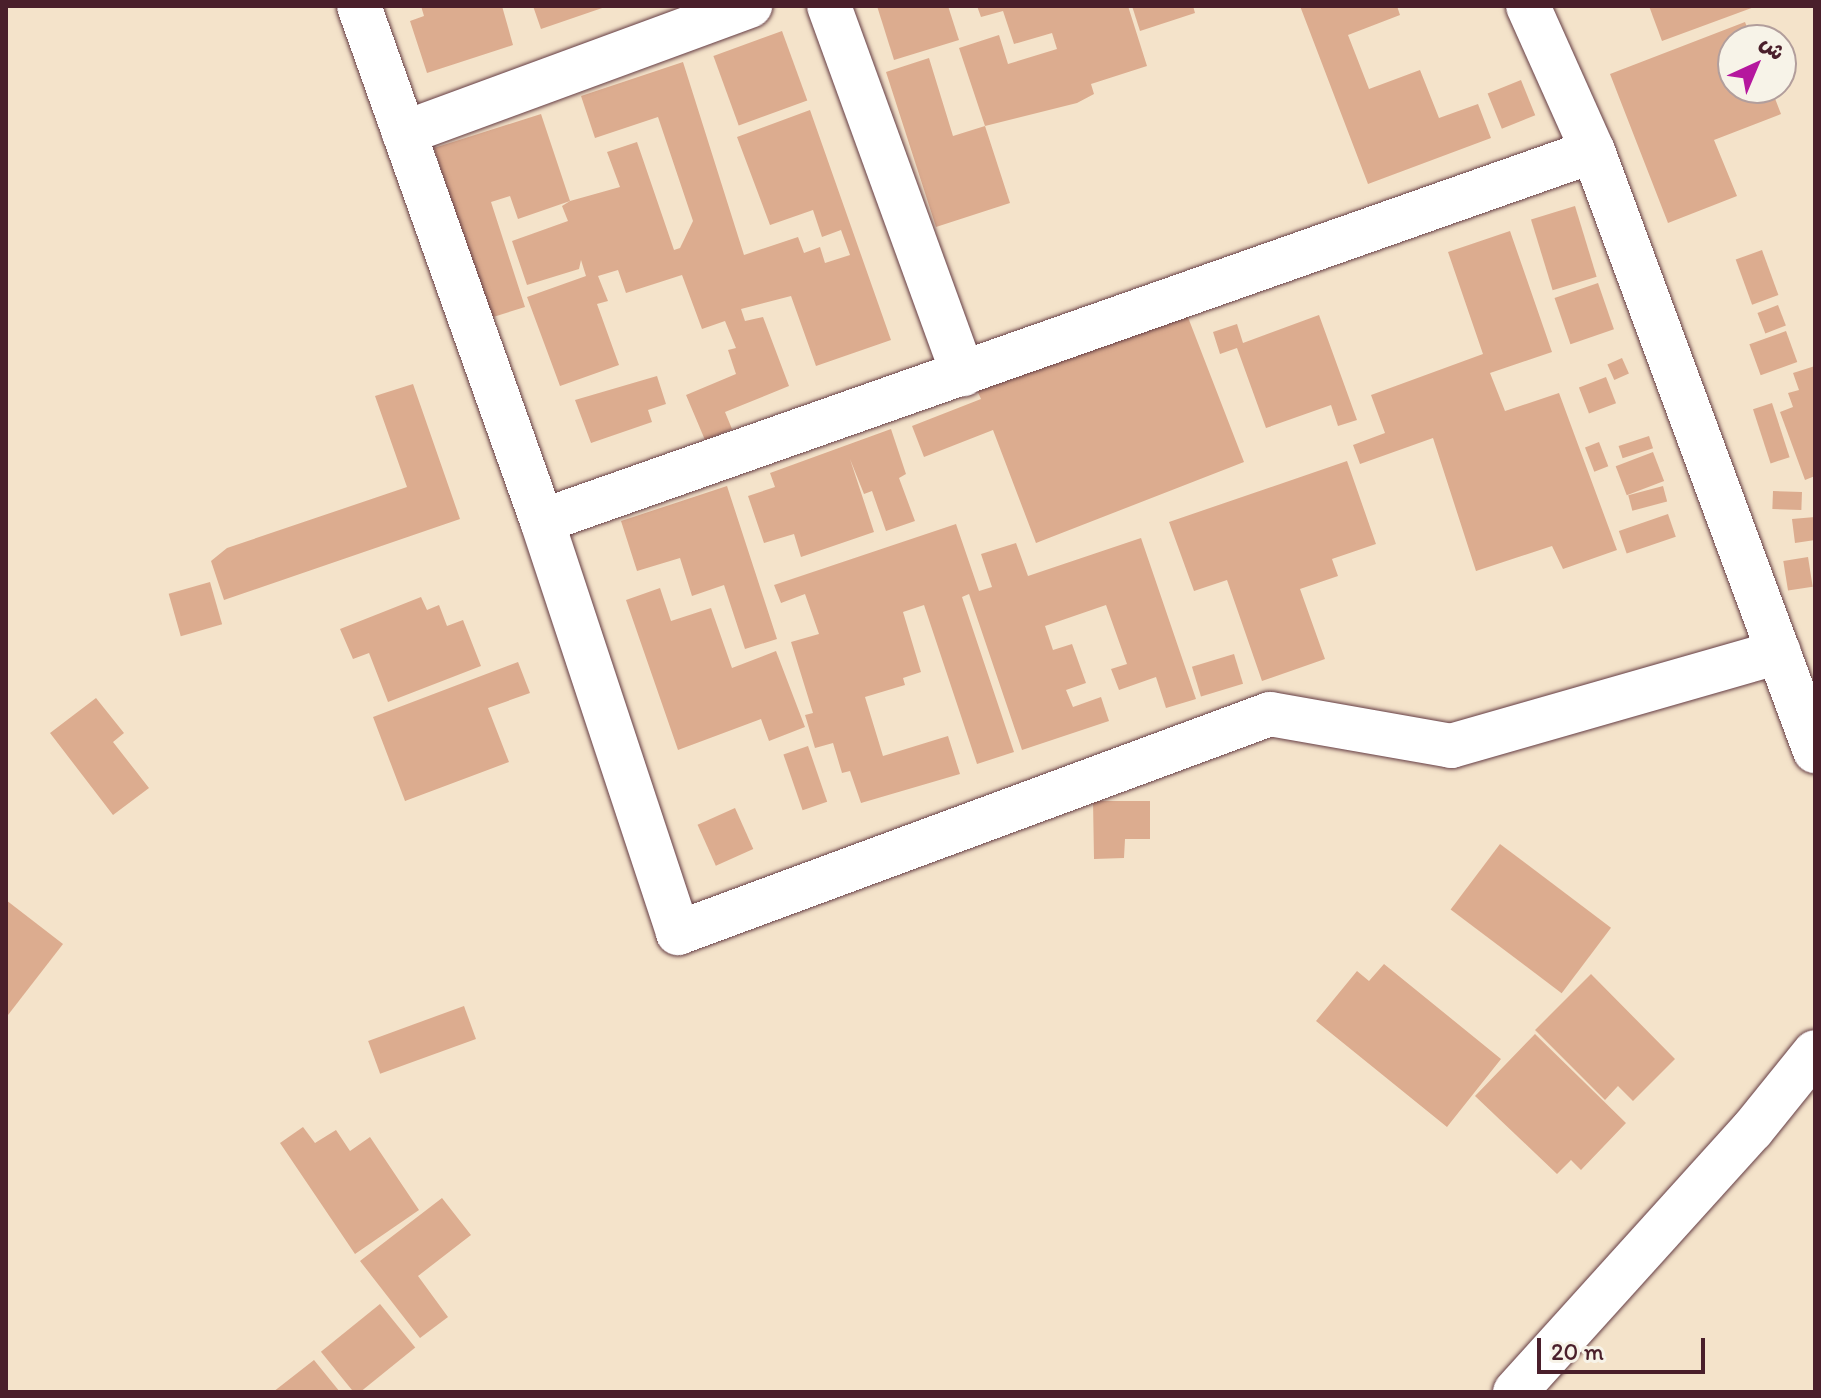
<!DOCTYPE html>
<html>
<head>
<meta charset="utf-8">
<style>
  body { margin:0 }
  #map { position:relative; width:1821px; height:1398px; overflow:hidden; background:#f4e3ca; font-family:Itim,"Playpen Sans Arabic",sans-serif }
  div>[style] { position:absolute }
  .building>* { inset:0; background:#dcac8f; transform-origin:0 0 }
  .roads { filter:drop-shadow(0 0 2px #643c43) drop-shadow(0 0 2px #643c43) }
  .minor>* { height:44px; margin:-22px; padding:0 22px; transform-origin:22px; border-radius:22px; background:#fff }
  span { translate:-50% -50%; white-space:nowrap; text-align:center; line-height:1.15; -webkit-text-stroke:8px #f7f3e8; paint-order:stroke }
  .frame { position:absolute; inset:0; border:8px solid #4a1f2b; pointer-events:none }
  .north { position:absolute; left:1717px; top:24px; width:80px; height:80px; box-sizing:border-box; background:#f7f3e8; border:2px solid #b29e9c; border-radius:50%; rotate:44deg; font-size:22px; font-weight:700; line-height:32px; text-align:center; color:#4a1f2b }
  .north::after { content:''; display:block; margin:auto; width:28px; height:36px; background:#b5179e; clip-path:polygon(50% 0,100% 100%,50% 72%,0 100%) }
  .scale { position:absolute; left:1537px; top:1338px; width:168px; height:36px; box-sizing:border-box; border:4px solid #4a1f2b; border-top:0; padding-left:10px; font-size:24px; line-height:28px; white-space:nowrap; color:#4a1f2b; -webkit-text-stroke:6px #f7f3e8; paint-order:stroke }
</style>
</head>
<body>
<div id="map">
  <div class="building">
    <i style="clip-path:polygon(421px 6px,502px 6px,513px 45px,427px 73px,410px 21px,424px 16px)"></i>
    <i style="clip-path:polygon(533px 6px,608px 6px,541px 29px)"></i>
    <i style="clip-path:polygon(877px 6px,948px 6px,959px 40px,894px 60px)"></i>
    <i style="clip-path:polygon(977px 6px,1128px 6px,1147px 66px,1091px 84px,1094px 94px,1077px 103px,985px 126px,1010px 203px,936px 227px,886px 72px,929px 58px,953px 136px,985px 126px,959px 48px,999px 35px,1008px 64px,1057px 49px,1052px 33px,1014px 44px,1003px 11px,981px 17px)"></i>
    <i style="clip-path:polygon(1132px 6px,1193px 6px,1195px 13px,1140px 31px)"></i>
    <i style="clip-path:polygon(1300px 6px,1397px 6px,1400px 15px,1348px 35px,1369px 89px,1420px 70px,1439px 118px,1478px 104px,1491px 138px,1368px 184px)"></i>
    <i style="clip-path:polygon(1649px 6px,1757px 6px,1662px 41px)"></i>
    <i style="clip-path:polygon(1745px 22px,1752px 40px,1733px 40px,1733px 88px,1771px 88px,1781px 114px,1714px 140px,1737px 196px,1668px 223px,1610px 74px)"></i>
    <i style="left:782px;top:31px;width:74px;height:73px;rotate:70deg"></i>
    <i style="clip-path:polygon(683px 62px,744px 255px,798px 237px,804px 253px,820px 247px,825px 263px,850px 255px,841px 230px,822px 237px,813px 210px,770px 225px,737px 137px,810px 110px,891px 340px,816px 366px,791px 296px,741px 309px,745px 321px,763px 317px,789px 386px,725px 412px,732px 429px,705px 440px,686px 395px,736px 374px,728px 350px,736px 348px,725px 321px,702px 329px,682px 275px,626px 293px,618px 270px,598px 276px,608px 301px,597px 304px,619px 365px,560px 386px,527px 297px,586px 276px,581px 260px,579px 269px,527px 285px,512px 241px,568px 221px,562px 206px,570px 201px,620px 187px,607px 152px,637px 142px,674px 250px,680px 248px,693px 221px,658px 117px,595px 138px,581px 96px)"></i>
    <i style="left:1521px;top:80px;width:38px;height:36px;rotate:68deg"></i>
    <i style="clip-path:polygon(541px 114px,570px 201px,518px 219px,510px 196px,491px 202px,525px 307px,490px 318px,434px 148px)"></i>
    <i style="left:1575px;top:206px;width:74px;height:46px;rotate:73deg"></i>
    <i style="clip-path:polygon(1510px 231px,1552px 352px,1490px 373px,1505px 411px,1559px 393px,1617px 550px,1563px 569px,1552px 546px,1476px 571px,1433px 438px,1360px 464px,1353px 445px,1385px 433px,1371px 395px,1483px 354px,1448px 252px)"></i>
    <i style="left:1762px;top:250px;width:48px;height:28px;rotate:70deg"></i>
    <i style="left:1598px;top:283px;width:49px;height:46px;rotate:71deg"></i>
    <i style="left:1778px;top:305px;width:22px;height:22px;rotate:69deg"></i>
    <i style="clip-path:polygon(1184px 307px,1244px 462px,1036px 543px,993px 430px,924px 457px,912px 426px,981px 399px,976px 388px)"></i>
    <i style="clip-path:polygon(1319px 315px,1357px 420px,1338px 426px,1331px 405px,1266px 428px,1237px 348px,1220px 354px,1213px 332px,1237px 324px,1243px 343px)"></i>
    <i style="left:1786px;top:331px;width:33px;height:39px;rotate:70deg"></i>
    <i style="left:1622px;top:358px;width:17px;height:16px;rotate:66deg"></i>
    <i style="clip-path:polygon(1815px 366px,1815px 476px,1805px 480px,1780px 412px,1793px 407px,1788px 393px,1799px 390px,1793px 373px)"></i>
    <i style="clip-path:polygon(657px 376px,666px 404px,648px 410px,652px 422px,591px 443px,575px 400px)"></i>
    <i style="left:1606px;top:377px;width:28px;height:29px;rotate:69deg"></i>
    <i style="clip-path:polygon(413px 384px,460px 519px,224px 600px,211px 561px,227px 548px,407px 487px,375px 396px)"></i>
    <i style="left:1772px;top:403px;width:57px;height:20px;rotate:72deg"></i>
    <i style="clip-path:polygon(891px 429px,906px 474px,899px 478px,915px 521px,886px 531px,872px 491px,864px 494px,850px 459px,874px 532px,801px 557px,794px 534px,764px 543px,748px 496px,775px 487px,770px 473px)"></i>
    <i style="left:1649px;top:436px;width:13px;height:32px;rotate:72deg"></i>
    <i style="left:1599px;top:442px;width:26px;height:15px;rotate:69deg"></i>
    <i style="left:1653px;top:452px;width:31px;height:40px;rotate:69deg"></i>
    <i style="clip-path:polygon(1347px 461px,1376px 544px,1332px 559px,1338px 576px,1300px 589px,1325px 659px,1262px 681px,1227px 580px,1194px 591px,1169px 522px)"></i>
    <i style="clip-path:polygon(727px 486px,777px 639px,745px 649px,724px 585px,692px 596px,680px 558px,637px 571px,621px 521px)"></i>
    <i style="left:1663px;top:486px;width:16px;height:36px;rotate:75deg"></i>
    <i style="left:1773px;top:491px;width:29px;height:18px;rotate:2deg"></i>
    <i style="left:1668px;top:514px;width:24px;height:52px;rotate:71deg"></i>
    <i style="clip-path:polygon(1815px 517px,1815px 540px,1795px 543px,1792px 519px)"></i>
    <i style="clip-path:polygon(956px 524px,979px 591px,992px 587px,981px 554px,1016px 543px,1028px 576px,1141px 538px,1196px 699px,1166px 708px,1156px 677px,1119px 690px,1111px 669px,1127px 664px,1106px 605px,1045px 626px,1053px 650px,1072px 644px,1086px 683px,1066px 690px,1073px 707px,1101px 697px,1109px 721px,1022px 750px,969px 594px,962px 597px,1014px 752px,977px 764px,924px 605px,903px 612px,921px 672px,903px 678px,905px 685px,865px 697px,883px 756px,948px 736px,960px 774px,861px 803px,850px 771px,842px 773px,833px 743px,815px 748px,805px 715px,813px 713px,791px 642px,819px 634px,805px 594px,781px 603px,774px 585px)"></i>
    <i style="left:1808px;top:557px;width:30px;height:25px;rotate:81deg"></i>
    <i style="left:210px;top:582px;width:44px;height:43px;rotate:74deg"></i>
    <i style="clip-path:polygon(660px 588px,671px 621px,711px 608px,732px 668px,776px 651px,805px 727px,769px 741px,761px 719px,678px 750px,626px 600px)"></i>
    <i style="clip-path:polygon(421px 597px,427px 610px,439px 605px,447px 626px,463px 620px,481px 666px,388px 702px,369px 653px,353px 659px,340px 629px)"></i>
    <i style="left:1234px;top:654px;width:31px;height:44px;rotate:73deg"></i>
    <i style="clip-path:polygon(518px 662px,530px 693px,488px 708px,509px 762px,405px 801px,373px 717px)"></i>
    <i style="clip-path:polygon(96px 698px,124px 733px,113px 742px,149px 788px,113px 815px,50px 733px)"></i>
    <i style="left:808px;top:746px;width:59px;height:26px;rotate:71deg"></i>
    <i style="clip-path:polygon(1093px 801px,1150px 801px,1150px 839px,1125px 839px,1124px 858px,1094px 859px)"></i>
    <i style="left:735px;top:808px;width:45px;height:41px;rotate:66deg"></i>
    <i style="left:1500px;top:844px;width:139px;height:82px;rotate:37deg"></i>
    <i style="clip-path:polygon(6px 900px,63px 944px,8px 1015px,6px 1013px)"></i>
    <i style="clip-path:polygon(1384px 964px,1501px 1059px,1447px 1127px,1316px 1021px,1357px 971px,1369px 981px)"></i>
    <i style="clip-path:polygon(1591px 974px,1675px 1059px,1633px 1101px,1618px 1086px,1605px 1100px,1535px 1030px)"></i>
    <i style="left:464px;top:1006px;width:35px;height:102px;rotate:70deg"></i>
    <i style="clip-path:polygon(1535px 1034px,1626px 1123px,1581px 1170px,1571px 1160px,1557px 1174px,1475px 1096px)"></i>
    <i style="clip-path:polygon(303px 1127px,315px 1143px,336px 1130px,350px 1151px,370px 1137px,419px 1210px,355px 1254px,280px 1143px)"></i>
    <i style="clip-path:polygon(442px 1198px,471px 1235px,418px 1276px,448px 1317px,420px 1338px,360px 1261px)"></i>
    <i style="left:380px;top:1304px;width:56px;height:76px;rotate:51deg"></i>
    <i style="clip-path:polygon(314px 1360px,340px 1392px,273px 1392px)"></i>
  </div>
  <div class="roads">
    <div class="minor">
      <i style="left:359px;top:6px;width:547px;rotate:70.44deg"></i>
      <i style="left:542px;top:521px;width:434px;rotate:71.7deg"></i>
      <i style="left:678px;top:933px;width:631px;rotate:-20.3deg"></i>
      <i style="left:1270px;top:714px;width:184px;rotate:10deg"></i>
      <i style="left:1451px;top:746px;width:341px;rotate:-16deg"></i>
      <i style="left:829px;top:6px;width:392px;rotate:70deg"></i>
      <i style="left:1528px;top:6px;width:159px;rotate:65.9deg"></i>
      <i style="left:1593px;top:151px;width:640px;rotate:69.7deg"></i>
      <i style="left:404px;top:133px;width:369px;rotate:-20.2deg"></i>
      <i style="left:542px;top:521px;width:1114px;rotate:-19.39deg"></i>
      <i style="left:1515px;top:1392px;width:353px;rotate:-47.9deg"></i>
      <i style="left:1752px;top:1130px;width:100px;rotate:-51.1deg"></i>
    </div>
  </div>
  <div class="frame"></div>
  <div class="north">ش</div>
  <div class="scale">20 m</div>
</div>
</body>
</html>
